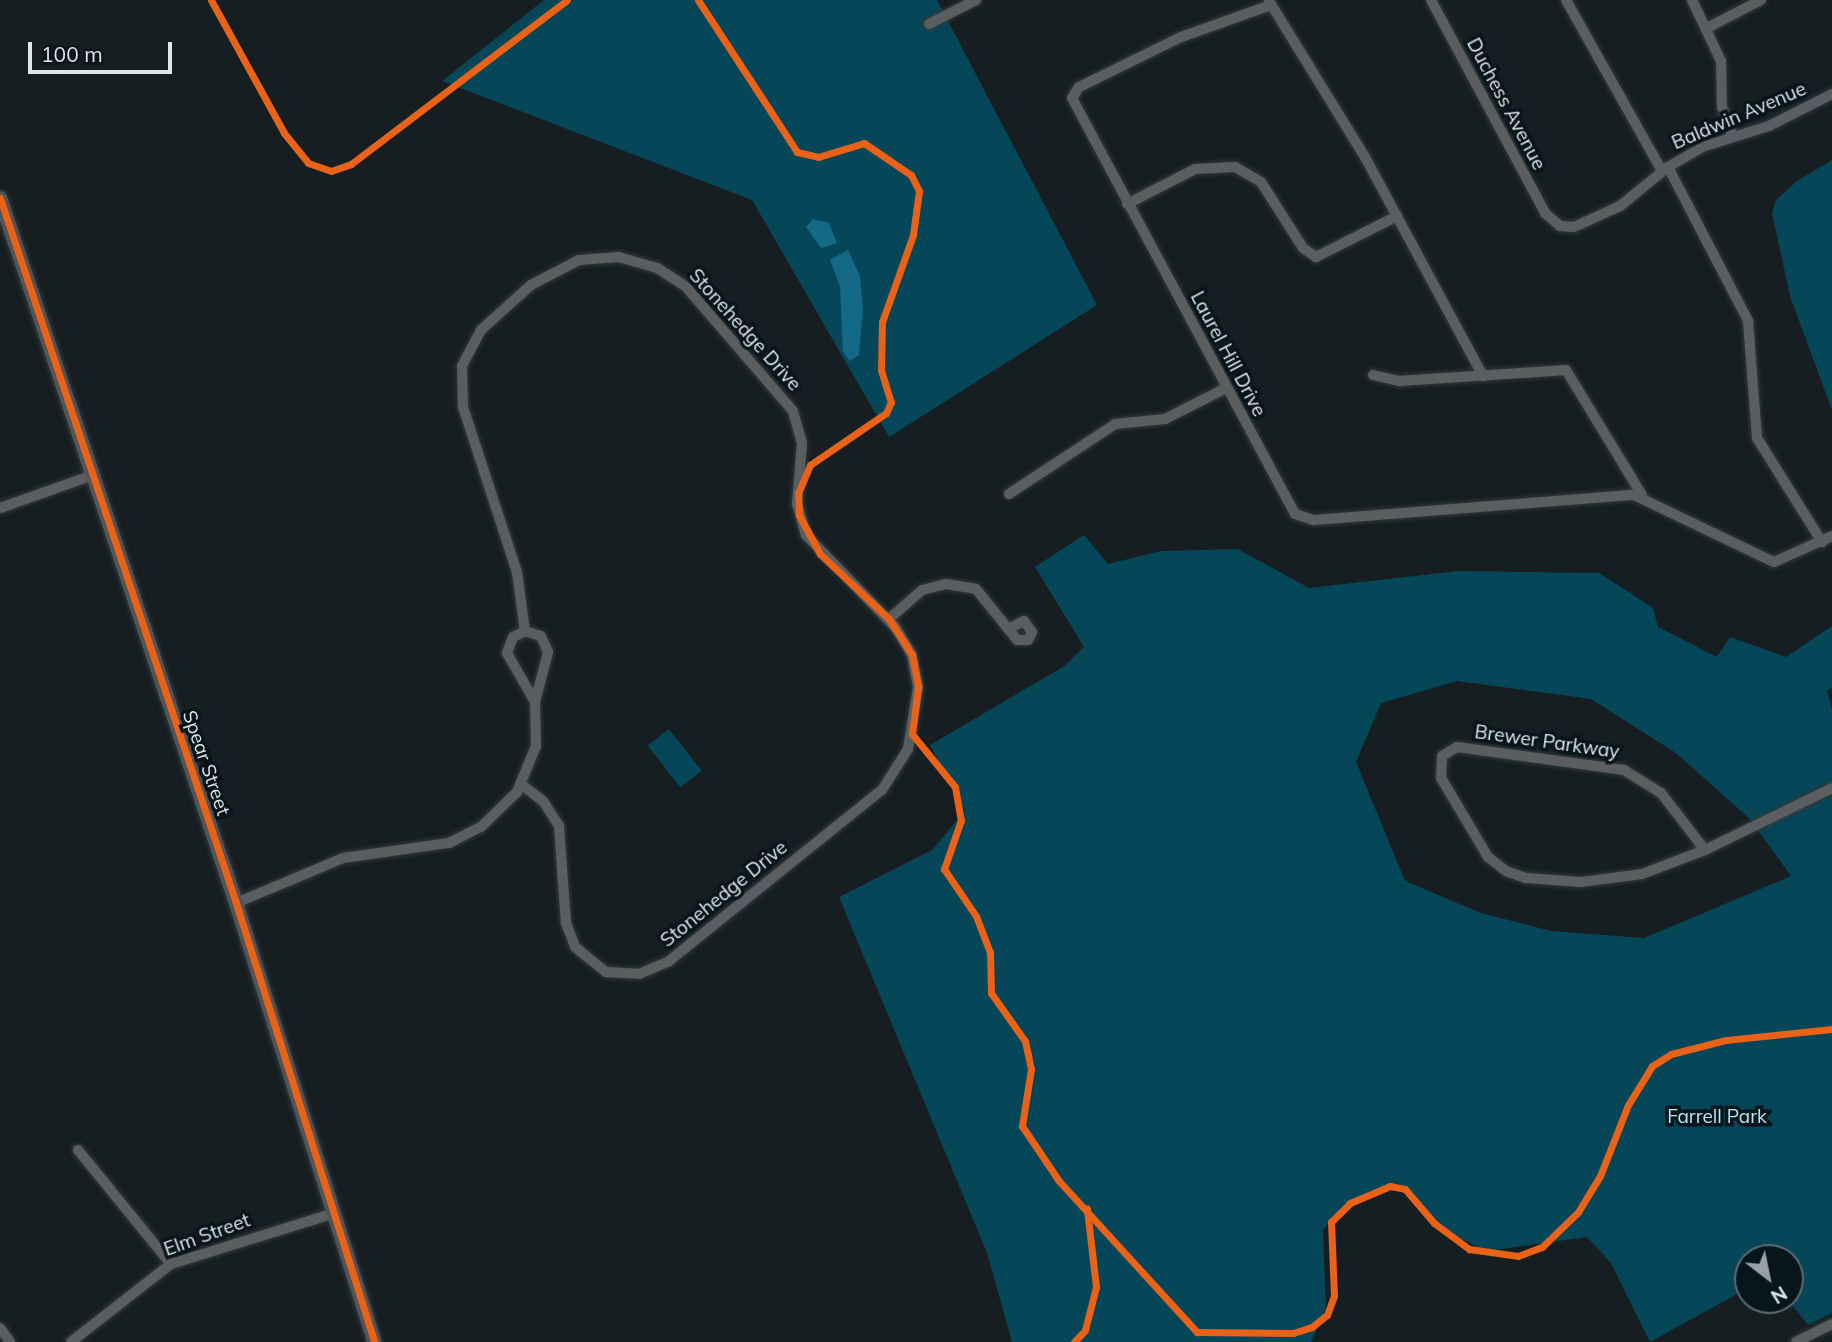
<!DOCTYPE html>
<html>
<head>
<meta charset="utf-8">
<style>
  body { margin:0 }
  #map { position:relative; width:1832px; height:1342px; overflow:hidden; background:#161e21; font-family:Mulish,sans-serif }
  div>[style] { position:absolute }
  .green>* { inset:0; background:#064659; transform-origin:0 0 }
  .water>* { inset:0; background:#146a86 }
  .roads { filter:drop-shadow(0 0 2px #33393d) drop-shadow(0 0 2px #33393d) }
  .minor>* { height:10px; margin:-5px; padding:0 5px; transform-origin:5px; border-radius:5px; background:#5b5e5f }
  .major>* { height:14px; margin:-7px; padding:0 7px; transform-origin:7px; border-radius:7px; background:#505558 }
  .cycleway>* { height:7px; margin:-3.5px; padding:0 3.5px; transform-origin:3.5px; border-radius:3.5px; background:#ea6118 }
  span { translate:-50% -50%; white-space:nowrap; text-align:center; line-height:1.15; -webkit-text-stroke:7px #08161c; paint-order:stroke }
  .street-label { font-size:19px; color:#dee8ec }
  .park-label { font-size:19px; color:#bae3f5 }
  .north { position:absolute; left:1734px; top:1244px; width:70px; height:70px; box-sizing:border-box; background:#08161c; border:2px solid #5e6a6f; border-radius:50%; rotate:148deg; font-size:19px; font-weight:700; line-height:28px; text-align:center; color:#dee8ec }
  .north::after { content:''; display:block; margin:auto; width:24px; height:32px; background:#98a1a5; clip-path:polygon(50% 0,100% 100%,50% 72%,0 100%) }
  .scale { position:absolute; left:28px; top:42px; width:144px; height:32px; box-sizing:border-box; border:4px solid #dee8ec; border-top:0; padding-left:9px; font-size:21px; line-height:24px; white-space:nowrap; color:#dee8ec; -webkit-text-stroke:5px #08161c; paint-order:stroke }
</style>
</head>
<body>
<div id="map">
  <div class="green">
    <i style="clip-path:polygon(544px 0,937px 0,1097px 305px,889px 437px,752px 200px,442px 81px)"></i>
    <i style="clip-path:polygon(1832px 160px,1832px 410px,1790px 296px,1772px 213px,1776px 200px,1798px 180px)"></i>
    <i style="clip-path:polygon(evenodd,1084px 535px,1108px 564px,1161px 551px,1238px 549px,1309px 588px,1458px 571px,1599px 573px,1653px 608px,1658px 627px,1717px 657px,1730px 637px,1786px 657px,1832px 626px,1832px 688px,1827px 690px,1832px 709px,1832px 1313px,1808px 1325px,1788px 1300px,1790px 1258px,1748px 1258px,1748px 1288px,1650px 1342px,1611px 1263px,1587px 1237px,1487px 1251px,1448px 1233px,1399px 1184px,1340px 1209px,1323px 1230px,1326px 1308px,1311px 1342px,1012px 1342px,987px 1253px,839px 897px,932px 850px,965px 811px,930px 745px,1066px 665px,1084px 647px,1035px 567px,1084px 535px,1457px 681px,1591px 699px,1676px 753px,1750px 819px,1791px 876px,1644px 938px,1551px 931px,1481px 913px,1405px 881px,1356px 762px,1381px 703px,1457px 681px)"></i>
    <i style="left:669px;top:729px;width:53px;height:27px;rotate:52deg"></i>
  </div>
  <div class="water">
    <i style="clip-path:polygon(813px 219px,829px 223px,837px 243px,821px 248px,806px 227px)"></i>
    <i style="clip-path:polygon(848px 250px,860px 276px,863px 308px,859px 355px,850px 361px,843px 352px,840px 286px,830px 260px)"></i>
  </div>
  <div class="roads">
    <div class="minor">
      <i style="left:1431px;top:0;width:242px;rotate:61.8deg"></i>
      <i style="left:1545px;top:213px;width:20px;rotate:41deg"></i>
      <i style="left:1560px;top:226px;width:14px;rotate:4deg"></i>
      <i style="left:1574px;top:227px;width:51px;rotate:-24.5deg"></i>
      <i style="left:1620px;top:206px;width:62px;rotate:-39.1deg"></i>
      <i style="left:1668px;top:167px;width:39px;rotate:-30deg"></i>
      <i style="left:1702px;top:147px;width:70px;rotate:-17.4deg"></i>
      <i style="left:1769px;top:126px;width:71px;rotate:-26.9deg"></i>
      <i style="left:1566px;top:0;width:196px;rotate:60.7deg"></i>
      <i style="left:1692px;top:0;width:68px;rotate:64.6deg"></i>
      <i style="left:1721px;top:61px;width:46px;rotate:88.8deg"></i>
      <i style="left:1722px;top:107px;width:30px;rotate:70deg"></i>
      <i style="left:1269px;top:1px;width:183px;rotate:58.4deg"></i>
      <i style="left:1365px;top:157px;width:249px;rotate:61.7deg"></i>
      <i style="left:1271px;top:5px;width:96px;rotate:160.4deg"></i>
      <i style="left:1181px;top:37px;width:114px;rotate:153.9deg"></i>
      <i style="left:1079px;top:87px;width:13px;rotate:122deg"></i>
      <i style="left:1072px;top:98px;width:472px;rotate:61.8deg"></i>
      <i style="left:1295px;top:514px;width:20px;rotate:18deg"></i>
      <i style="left:1314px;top:520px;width:321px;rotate:-4.5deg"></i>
      <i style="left:1634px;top:495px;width:155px;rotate:25.6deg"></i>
      <i style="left:1774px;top:562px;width:64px;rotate:-24.1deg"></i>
      <i style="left:929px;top:24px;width:53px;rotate:-27.1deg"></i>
      <i style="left:1707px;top:28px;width:61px;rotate:-27.4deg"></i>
      <i style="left:1668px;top:167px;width:174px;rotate:62.5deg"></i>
      <i style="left:1748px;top:321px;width:117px;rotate:85.6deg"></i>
      <i style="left:1757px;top:438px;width:123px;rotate:58deg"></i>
      <i style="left:1127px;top:204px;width:76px;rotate:-27.2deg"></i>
      <i style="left:1195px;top:169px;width:40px;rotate:-2.9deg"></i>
      <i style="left:1235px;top:167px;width:30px;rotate:30deg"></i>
      <i style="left:1261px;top:182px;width:78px;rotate:57.5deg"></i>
      <i style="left:1303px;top:248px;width:16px;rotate:35deg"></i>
      <i style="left:1316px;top:257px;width:91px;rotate:-26.8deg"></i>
      <i style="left:1373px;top:375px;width:28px;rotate:13deg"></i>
      <i style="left:1400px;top:381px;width:166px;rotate:-3.8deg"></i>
      <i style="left:1566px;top:370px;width:146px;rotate:58.7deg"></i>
      <i style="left:1009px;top:494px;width:127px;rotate:-33.4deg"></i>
      <i style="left:1115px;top:424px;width:50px;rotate:-5.7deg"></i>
      <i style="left:1165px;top:419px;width:68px;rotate:-26.9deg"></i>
      <i style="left:0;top:508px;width:99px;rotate:-19.5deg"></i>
      <i style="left:889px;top:619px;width:44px;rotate:-41.3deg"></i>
      <i style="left:922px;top:590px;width:25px;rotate:-14deg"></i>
      <i style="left:946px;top:584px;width:30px;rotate:9deg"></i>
      <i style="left:976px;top:589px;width:60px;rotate:51deg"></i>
      <i style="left:1014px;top:636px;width:5px;rotate:53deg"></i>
      <i style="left:1017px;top:640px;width:11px"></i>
      <i style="left:1028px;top:640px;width:9px;rotate:-63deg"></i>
      <i style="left:1032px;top:632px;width:14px;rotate:-126deg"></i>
      <i style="left:1024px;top:621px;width:18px;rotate:153deg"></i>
      <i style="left:1457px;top:747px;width:169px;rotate:7.8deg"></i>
      <i style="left:1624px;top:770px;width:44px;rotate:31.9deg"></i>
      <i style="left:1661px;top:793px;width:72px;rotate:52.3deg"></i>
      <i style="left:1705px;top:850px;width:67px;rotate:159.1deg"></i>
      <i style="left:1642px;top:874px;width:62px;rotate:172.5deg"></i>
      <i style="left:1581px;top:882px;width:55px;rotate:-175.8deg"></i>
      <i style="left:1526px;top:878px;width:21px;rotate:-161deg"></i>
      <i style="left:1506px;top:871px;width:23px;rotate:-142deg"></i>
      <i style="left:1488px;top:857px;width:92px;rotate:-120.7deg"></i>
      <i style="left:1441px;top:778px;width:22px;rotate:-87deg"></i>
      <i style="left:1442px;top:756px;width:17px;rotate:-31deg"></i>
      <i style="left:521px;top:784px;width:28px;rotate:38deg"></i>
      <i style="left:543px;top:801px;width:30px;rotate:57deg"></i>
      <i style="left:559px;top:826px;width:97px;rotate:85.9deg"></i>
      <i style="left:566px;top:923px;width:26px;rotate:69deg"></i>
      <i style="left:575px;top:947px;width:40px;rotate:39deg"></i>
      <i style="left:606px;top:972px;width:33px;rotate:3deg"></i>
      <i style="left:639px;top:974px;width:33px;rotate:-23deg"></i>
      <i style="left:669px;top:961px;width:273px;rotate:-38.8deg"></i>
      <i style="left:882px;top:790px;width:49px;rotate:-57.6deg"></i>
      <i style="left:908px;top:749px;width:63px;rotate:-80.8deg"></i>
      <i style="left:918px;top:687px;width:33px;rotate:-101deg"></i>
      <i style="left:912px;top:655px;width:33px;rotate:-121deg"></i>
      <i style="left:895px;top:627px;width:128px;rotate:-134.1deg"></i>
      <i style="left:806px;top:535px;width:32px;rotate:-106deg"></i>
      <i style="left:797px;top:504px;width:61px;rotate:-85.3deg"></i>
      <i style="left:802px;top:443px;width:33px;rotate:-106deg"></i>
      <i style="left:793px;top:411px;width:165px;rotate:-130.8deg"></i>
      <i style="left:685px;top:286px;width:33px;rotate:-147deg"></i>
      <i style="left:657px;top:268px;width:40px;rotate:-164deg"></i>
      <i style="left:619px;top:257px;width:40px;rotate:175.7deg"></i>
      <i style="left:579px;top:260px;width:54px;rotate:152.5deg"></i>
      <i style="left:531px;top:285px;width:67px;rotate:138deg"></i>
      <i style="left:481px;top:330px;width:41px;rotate:117.8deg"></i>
      <i style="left:462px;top:366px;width:41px;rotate:88.6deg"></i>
      <i style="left:463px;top:407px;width:174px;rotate:71.9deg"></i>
      <i style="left:517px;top:572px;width:60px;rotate:82.3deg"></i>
      <i style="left:1705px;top:850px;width:141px;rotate:-26deg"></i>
      <i style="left:236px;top:903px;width:116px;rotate:-22.8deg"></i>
      <i style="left:343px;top:858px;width:107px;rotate:-8.1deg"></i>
      <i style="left:449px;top:843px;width:36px;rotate:-27deg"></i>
      <i style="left:481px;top:827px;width:50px;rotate:-44.2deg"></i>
      <i style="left:517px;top:792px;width:50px;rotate:-67.6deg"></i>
      <i style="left:536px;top:746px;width:44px;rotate:-91.3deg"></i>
      <i style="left:535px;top:702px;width:52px;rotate:-75.4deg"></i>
      <i style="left:548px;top:652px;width:17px;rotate:-114deg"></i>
      <i style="left:541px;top:636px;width:17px;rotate:-163deg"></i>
      <i style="left:525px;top:631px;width:13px;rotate:153deg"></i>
      <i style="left:513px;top:637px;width:17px;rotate:111deg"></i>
      <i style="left:507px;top:653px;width:56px;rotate:60.3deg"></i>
      <i style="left:78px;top:1150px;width:147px;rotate:50.8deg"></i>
      <i style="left:0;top:1328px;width:17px;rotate:54deg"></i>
      <i style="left:71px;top:1342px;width:127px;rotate:-38deg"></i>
      <i style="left:171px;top:1264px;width:172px;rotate:-17.3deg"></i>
      <i style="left:1796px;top:1342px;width:40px;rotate:-26.6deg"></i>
    </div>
    <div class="major">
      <i style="left:0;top:198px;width:743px;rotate:71.49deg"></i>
      <i style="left:236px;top:903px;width:460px;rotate:72.5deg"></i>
    </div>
  </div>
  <div class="cycleway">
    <i style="left:211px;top:0;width:152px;rotate:61.2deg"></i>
    <i style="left:284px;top:133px;width:38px;rotate:51deg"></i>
    <i style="left:308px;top:163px;width:24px;rotate:19deg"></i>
    <i style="left:331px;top:171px;width:21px;rotate:-19deg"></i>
    <i style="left:351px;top:164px;width:271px;rotate:-37.2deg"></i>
    <i style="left:698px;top:0;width:181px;rotate:56.9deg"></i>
    <i style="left:797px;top:152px;width:22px;rotate:13deg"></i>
    <i style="left:818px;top:157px;width:48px;rotate:-16.9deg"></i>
    <i style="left:864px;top:143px;width:57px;rotate:34.2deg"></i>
    <i style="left:911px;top:175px;width:18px;rotate:63deg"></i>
    <i style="left:919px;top:191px;width:44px;rotate:97.8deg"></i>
    <i style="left:913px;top:235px;width:92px;rotate:109.6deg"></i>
    <i style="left:882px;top:322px;width:48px;rotate:91.2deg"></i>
    <i style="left:881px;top:370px;width:34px;rotate:73deg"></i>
    <i style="left:891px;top:402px;width:12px;rotate:114deg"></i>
    <i style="left:886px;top:413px;width:92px;rotate:145.6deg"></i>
    <i style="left:810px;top:465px;width:30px;rotate:113deg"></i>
    <i style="left:798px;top:493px;width:22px;rotate:87deg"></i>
    <i style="left:799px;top:515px;width:44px;rotate:61.7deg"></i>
    <i style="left:820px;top:554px;width:95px;rotate:43.3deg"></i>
    <i style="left:889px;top:619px;width:43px;rotate:57.4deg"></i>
    <i style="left:912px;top:655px;width:33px;rotate:79deg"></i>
    <i style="left:918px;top:687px;width:47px;rotate:97.3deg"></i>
    <i style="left:912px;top:734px;width:68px;rotate:50.9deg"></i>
    <i style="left:955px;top:787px;width:34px;rotate:80deg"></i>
    <i style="left:961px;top:820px;width:52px;rotate:109.1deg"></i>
    <i style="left:944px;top:869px;width:57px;rotate:55.8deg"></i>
    <i style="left:976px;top:916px;width:39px;rotate:69deg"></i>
    <i style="left:990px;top:952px;width:41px;rotate:88.6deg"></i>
    <i style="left:991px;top:993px;width:59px;rotate:54.7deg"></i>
    <i style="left:1025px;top:1041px;width:29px;rotate:78deg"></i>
    <i style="left:1031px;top:1069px;width:58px;rotate:99deg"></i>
    <i style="left:1022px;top:1126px;width:66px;rotate:56.1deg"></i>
    <i style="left:1059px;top:1181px;width:205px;rotate:47.6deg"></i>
    <i style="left:1197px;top:1332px;width:96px;rotate:0.6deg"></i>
    <i style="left:1293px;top:1333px;width:20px;rotate:-18deg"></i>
    <i style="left:1312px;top:1327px;width:19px;rotate:-39deg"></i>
    <i style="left:1327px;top:1315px;width:20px;rotate:-70deg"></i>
    <i style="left:1334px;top:1296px;width:74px;rotate:-92.3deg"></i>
    <i style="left:1331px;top:1222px;width:27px;rotate:-45deg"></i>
    <i style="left:1350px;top:1203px;width:43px;rotate:-23deg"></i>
    <i style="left:1390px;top:1186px;width:15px;rotate:11deg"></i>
    <i style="left:1405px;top:1189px;width:45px;rotate:49.5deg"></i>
    <i style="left:1434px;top:1223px;width:44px;rotate:36.6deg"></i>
    <i style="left:1469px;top:1249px;width:49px;rotate:8.1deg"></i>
    <i style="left:1518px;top:1256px;width:26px;rotate:-21deg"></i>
    <i style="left:1542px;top:1247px;width:50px;rotate:-44.2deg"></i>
    <i style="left:1578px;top:1212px;width:42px;rotate:-58.6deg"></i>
    <i style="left:1600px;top:1176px;width:76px;rotate:-68.5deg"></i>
    <i style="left:1628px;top:1105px;width:46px;rotate:-58.4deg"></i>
    <i style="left:1652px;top:1066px;width:22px;rotate:-32deg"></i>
    <i style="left:1671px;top:1054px;width:57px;rotate:-14.3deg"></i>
    <i style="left:1726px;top:1040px;width:107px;rotate:-5.9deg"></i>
    <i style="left:0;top:198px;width:743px;rotate:71.49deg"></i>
    <i style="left:236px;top:903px;width:460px;rotate:72.5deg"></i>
    <i style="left:1074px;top:1342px;width:16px;rotate:-47deg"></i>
    <i style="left:1085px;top:1330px;width:44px;rotate:-75.7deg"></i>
    <i style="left:1096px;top:1287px;width:79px;rotate:-96.6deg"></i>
  </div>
  <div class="street-label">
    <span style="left:1506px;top:104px;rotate:62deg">Duchess Avenue</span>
    <span style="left:1739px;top:116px;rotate:-23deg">Baldwin Avenue</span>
    <span style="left:745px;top:330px;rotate:48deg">Stonehedge Drive</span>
    <span style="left:1228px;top:354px;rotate:62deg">Laurel Hill Drive</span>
    <span style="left:1547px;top:742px;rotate:8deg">Brewer Parkway</span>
    <span style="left:206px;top:763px;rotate:71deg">Spear Street</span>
    <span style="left:724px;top:894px;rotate:-39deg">Stonehedge Drive</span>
    <span style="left:207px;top:1235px;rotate:-20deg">Elm Street</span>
  </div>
  <div class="park-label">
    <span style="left:1717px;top:1117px">Farrell Park</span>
  </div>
  <div class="north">N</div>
  <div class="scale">100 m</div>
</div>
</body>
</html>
